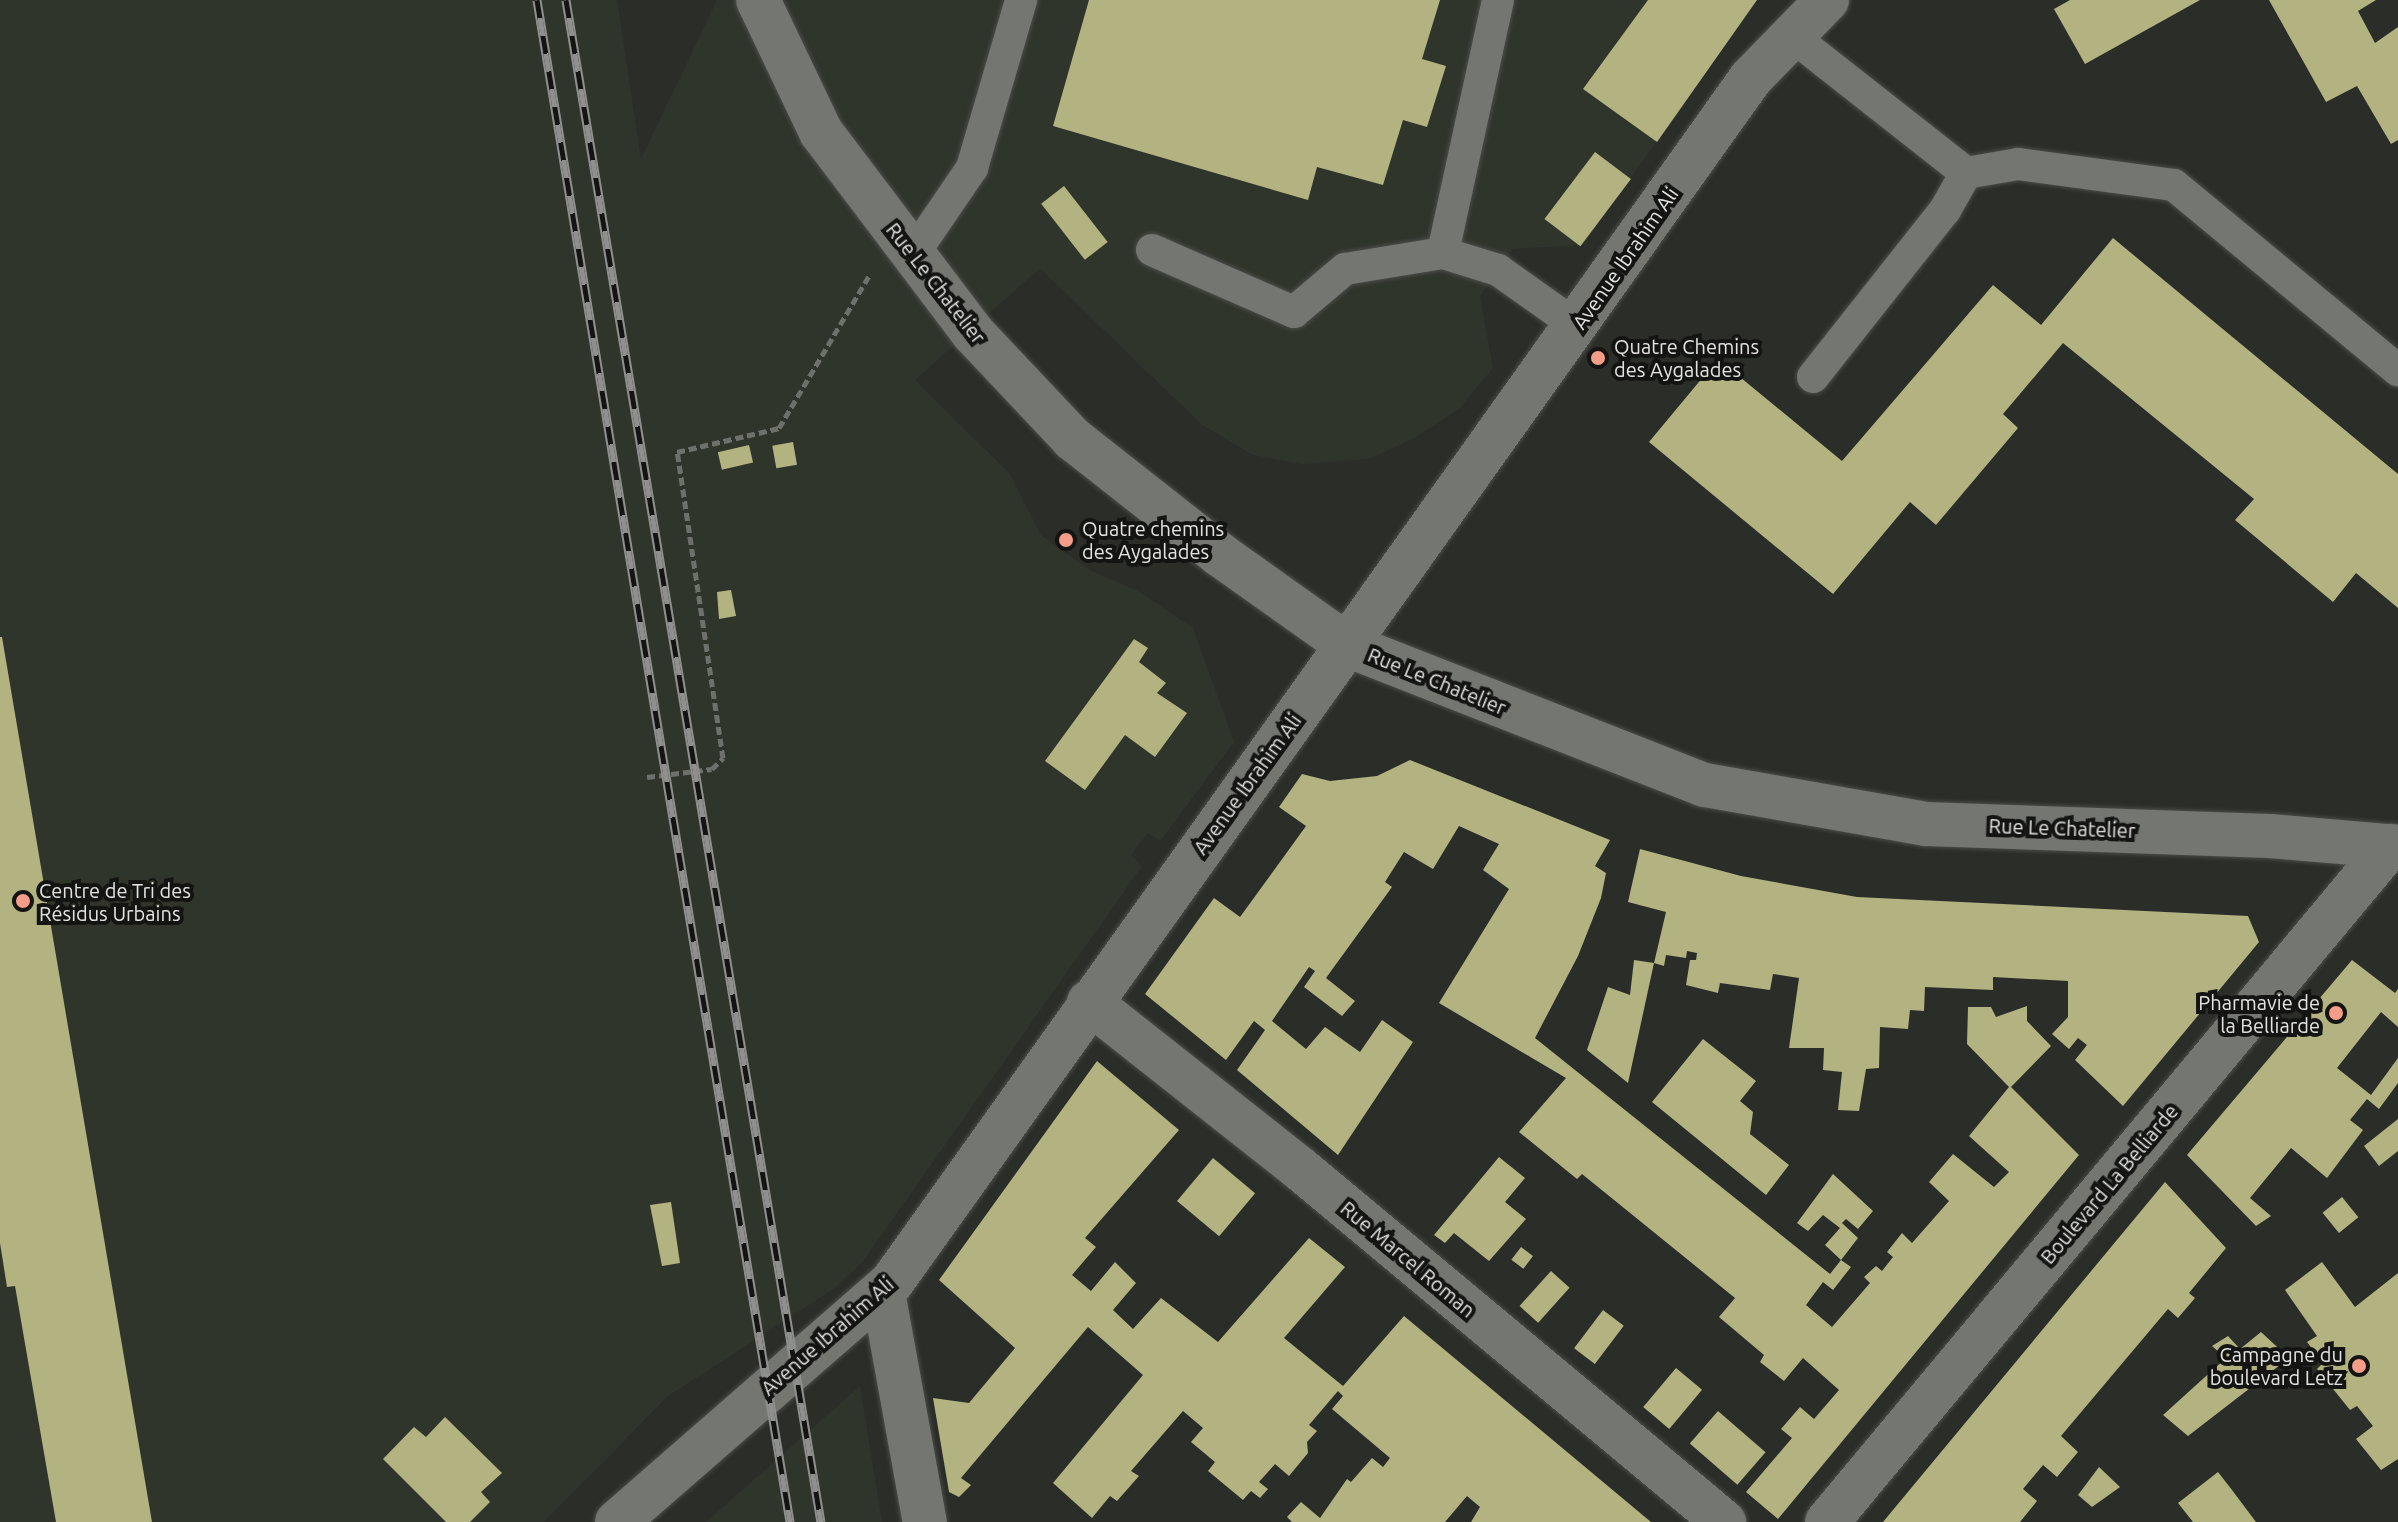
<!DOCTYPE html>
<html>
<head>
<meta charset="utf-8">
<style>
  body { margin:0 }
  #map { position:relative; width:2398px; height:1522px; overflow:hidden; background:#2b2d29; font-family:Ubuntu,sans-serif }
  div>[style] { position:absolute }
  .built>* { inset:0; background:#30352b }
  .building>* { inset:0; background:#b2b381; transform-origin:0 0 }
  .path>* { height:5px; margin-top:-2.5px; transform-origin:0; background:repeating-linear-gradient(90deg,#6e706c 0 8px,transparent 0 12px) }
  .roads { filter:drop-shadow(0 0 2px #4a4c48) drop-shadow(0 0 2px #4a4c48) }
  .lane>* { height:32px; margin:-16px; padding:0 16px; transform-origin:16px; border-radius:16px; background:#747671 }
  .street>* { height:44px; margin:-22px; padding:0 22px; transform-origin:22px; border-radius:22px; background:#747671 }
  .secondary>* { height:44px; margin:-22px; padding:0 22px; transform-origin:22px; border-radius:22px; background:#747671 }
  .rail>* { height:9px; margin-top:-4.5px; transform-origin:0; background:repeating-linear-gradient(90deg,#141513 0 18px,#8f908d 0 36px); box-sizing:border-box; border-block:2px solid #8f908d }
  .dots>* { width:22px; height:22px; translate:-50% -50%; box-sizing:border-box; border:4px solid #141513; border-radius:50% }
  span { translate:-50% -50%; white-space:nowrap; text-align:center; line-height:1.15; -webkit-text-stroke:8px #141513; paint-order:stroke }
  .street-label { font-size:20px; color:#e3e4e2 }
  .poi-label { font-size:20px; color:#e3e4e2 }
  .left { translate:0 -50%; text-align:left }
  .right { translate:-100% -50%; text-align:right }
</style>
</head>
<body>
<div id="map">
  <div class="built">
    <i style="clip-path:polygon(0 0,617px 0,641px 159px,717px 0,1757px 0,1583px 245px,1513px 249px,1480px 296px,1493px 368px,1460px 408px,1414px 438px,1369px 459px,1301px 464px,1253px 455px,1201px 424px,1040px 268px,915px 380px,1010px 474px,1041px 535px,1091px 571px,1138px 591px,1193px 628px,1234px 742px,1160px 841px,1148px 833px,1131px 855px,1142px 866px,863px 1261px,835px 1288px,668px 1396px,544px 1522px,0 1522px)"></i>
    <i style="clip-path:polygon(860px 1386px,882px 1522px,706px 1522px)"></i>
  </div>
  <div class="building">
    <i style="clip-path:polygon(1089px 0,1440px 0,1422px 59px,1446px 66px,1427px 127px,1403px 120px,1383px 185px,1317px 167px,1308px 200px,1053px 126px)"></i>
    <i style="clip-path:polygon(1648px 0,1757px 0,1657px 142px,1583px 89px)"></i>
    <i style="clip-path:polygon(2070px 0,2200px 0,2085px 64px,2054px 9px)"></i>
    <i style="clip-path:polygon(2269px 0,2376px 0,2358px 11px,2375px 43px,2398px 27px,2398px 140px,2391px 144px,2357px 86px,2326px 102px)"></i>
    <i style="left:1595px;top:152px;width:45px;height:84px;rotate:37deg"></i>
    <i style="left:1064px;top:186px;width:71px;height:29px;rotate:52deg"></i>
    <i style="clip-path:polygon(2113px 238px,2398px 474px,2398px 608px,2356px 573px,2333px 602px,2235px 520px,2254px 499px,2063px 343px,2003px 414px,2018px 428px,1936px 525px,1910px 502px,1833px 594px,1649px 442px,1718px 359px,1842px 461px,1993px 285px,2041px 325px)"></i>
    <i style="left:793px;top:442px;width:23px;height:21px;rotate:80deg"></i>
    <i style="left:749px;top:445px;width:18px;height:32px;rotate:77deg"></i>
    <i style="clip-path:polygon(731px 590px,736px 616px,719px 619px,717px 592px)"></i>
    <i style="clip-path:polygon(0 637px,2px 637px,152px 1522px,56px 1522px,15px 1286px,7px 1287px,0 1243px)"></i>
    <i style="clip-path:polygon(1134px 639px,1148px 648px,1139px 662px,1166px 683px,1157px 693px,1187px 713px,1155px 757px,1125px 735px,1085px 790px,1045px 761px)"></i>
    <i style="clip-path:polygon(1410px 760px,1610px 840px,1595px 866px,1606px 873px,1601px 898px,1578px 956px,1535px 1038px,1830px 1274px,1841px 1260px,1851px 1267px,1833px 1290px,1823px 1282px,1806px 1305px,1832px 1327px,1870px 1283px,1864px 1277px,1876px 1266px,1882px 1271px,1893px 1257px,1887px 1252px,1902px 1233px,1912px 1243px,1949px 1201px,1929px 1182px,1953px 1154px,1994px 1187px,2009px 1172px,1969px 1136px,2009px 1087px,1967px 1044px,1968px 1007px,1991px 1007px,1996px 1017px,2027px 1006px,2027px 1021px,2051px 1046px,2011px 1087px,2079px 1155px,1778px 1519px,1746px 1492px,1792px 1438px,1781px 1429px,1800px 1407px,1814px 1419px,1839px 1390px,1803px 1358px,1784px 1381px,1760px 1362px,1764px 1355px,1719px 1317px,1735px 1298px,1582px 1174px,1577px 1179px,1519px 1132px,1566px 1078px,1439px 1003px,1509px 889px,1483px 870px,1499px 844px,1459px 826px,1433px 869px,1404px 852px,1385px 882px,1392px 887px,1326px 978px,1355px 1001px,1342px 1016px,1321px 1000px,1304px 987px,1315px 971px,1309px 967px,1272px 1021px,1306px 1049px,1325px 1027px,1360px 1052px,1382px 1020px,1413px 1042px,1338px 1155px,1237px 1070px,1265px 1030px,1254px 1021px,1226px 1060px,1145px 994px,1214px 898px,1240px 917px,1306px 826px,1279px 807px,1302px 774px,1330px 781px,1377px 776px)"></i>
    <i style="clip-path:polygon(1640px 849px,1741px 876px,1857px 897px,2248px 916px,2259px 942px,2123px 1106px,2075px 1060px,2087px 1045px,2078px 1038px,2069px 1049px,2052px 1034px,2068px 1017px,2068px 981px,1993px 977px,1993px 990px,1925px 987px,1924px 1011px,1910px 1010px,1908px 1029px,1880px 1027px,1879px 1068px,1866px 1069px,1859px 1111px,1838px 1110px,1842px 1072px,1823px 1070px,1824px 1048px,1789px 1048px,1799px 978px,1773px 974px,1770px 990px,1720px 983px,1718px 993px,1686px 985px,1690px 960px,1696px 960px,1697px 953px,1687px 951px,1686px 958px,1666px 955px,1664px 966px,1654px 963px,1628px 1083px,1587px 1050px,1608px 987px,1630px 995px,1634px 960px,1654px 963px,1666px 912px,1628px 902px)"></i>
    <i style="clip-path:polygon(2352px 960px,2395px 993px,2398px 989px,2398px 1027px,2381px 1012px,2337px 1068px,2371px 1095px,2398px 1058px,2398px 1083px,2379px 1109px,2367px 1099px,2350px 1120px,2363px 1130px,2327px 1178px,2291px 1148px,2250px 1198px,2271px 1216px,2256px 1226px,2187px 1155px)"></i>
    <i style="clip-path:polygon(1703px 1039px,1756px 1081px,1740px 1101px,1753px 1112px,1750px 1134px,1789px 1165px,1766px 1195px,1652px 1102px)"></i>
    <i style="clip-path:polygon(1097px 1061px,1179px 1130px,1085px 1238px,1096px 1247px,1072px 1275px,1091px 1291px,1115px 1262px,1136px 1283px,1113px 1310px,1133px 1329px,1161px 1298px,1218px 1342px,1309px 1238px,1345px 1267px,1284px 1338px,1343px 1386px,1404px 1316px,1651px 1522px,1471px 1522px,1480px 1507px,1467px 1496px,1445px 1522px,1292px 1522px,1287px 1517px,1301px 1502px,1320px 1518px,1347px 1479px,1351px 1482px,1372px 1458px,1383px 1467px,1390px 1458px,1332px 1409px,1343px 1396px,1338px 1391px,1309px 1425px,1317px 1431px,1307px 1442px,1308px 1453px,1289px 1476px,1275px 1464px,1259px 1482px,1268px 1489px,1260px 1498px,1251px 1491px,1243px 1500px,1208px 1471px,1215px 1462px,1191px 1442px,1203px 1428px,1183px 1411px,1131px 1471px,1139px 1476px,1117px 1501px,1110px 1496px,1092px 1518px,1053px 1483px,1143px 1375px,1088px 1327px,961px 1478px,971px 1485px,959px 1497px,949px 1492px,933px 1398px,969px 1403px,1015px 1348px,939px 1280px)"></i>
    <i style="clip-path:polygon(2398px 1119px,2398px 1151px,2379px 1166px,2364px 1146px)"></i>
    <i style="clip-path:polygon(1499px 1157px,1525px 1178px,1505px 1202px,1526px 1219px,1489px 1261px,1454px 1233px,1445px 1243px,1434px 1235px)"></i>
    <i style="left:1213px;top:1158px;width:55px;height:56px;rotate:40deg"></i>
    <i style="clip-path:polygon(1833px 1174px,1873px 1211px,1858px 1229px,1846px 1219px,1842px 1223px,1858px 1238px,1841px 1260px,1825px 1245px,1840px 1228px,1823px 1215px,1808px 1231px,1797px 1223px)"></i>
    <i style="clip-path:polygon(2165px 1182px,2226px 1248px,2189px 1293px,2195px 1298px,2178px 1318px,2168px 1309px,2061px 1436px,2078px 1452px,2057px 1477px,2043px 1465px,2023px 1489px,2037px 1501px,2020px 1522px,1883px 1522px)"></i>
    <i style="left:2342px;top:1197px;width:26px;height:25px;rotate:51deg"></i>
    <i style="clip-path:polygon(671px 1202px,680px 1263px,662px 1266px,650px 1205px)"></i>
    <i style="left:1521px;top:1247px;width:15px;height:16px;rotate:37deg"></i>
    <i style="clip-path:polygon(2322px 1262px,2355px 1307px,2398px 1273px,2398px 1459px,2381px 1470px,2356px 1439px,2373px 1426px,2357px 1406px,2350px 1410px,2317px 1369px,2323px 1363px,2307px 1342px,2317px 1336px,2285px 1290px)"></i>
    <i style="left:1551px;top:1271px;width:25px;height:47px;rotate:42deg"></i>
    <i style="left:1603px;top:1310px;width:26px;height:48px;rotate:37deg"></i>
    <i style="clip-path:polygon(2261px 1332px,2289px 1358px,2188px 1436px,2163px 1415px,2226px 1358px,2212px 1346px,2228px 1336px,2240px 1349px)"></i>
    <i style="left:1676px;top:1368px;width:34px;height:51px;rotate:40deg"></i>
    <i style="left:1718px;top:1411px;width:63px;height:43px;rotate:41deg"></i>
    <i style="clip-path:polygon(445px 1417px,502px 1473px,481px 1492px,490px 1502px,470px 1522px,446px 1522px,383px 1459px,414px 1427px,426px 1437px)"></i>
    <i style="clip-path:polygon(2099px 1467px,2120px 1487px,2092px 1507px,2078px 1495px)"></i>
    <i style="clip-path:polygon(2218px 1472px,2232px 1490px,2256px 1522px,2193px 1522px,2178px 1503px)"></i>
  </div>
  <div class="path">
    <i style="left:647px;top:777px;width:65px;rotate:-7deg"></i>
    <i style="left:712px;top:769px;width:16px;rotate:-45deg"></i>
    <i style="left:723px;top:758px;width:309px;rotate:-98.5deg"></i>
    <i style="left:677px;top:452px;width:105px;rotate:-13.2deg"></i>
    <i style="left:779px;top:428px;width:177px;rotate:-59.4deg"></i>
  </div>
  <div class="roads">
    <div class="lane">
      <i style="left:1498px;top:0;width:259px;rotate:102.3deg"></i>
      <i style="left:1443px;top:253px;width:58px;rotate:17.2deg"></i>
      <i style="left:1498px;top:270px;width:97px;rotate:35.3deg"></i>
      <i style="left:1792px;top:36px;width:221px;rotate:38.2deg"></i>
      <i style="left:1966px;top:173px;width:53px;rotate:-9.8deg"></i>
      <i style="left:2018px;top:164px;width:157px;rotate:7.7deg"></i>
      <i style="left:2174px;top:185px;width:291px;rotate:39.6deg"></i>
      <i style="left:1152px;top:250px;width:155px;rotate:23.6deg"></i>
      <i style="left:1294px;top:312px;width:67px;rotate:-40.1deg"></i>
      <i style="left:1345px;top:269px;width:99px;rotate:-9.3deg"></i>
      <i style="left:912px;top:256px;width:107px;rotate:-55.7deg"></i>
      <i style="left:972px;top:168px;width:175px;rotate:-73.7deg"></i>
      <i style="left:1813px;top:377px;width:213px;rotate:-51.7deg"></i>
      <i style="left:1945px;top:210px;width:43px;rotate:-60.4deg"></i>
    </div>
    <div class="street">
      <i style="left:1347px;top:645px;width:696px;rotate:-54.53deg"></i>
      <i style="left:1751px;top:78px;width:109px;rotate:-45.7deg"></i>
      <i style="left:1089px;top:1002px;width:266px;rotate:38.3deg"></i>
      <i style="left:1298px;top:1167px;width:555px;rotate:39.81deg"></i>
      <i style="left:883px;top:1292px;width:234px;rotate:79.7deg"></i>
      <i style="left:1827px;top:1522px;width:880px;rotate:-50.21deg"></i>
    </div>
    <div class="secondary">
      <i style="left:758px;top:0;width:146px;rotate:64.5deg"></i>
      <i style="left:821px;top:132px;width:252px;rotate:52.9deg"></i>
      <i style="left:973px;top:333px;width:146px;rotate:46.7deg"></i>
      <i style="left:1073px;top:439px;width:186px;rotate:38.2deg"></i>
      <i style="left:1219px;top:554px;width:157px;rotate:35.4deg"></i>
      <i style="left:1347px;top:645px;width:384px;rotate:21.4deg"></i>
      <i style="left:1705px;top:785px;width:224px;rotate:10deg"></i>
      <i style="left:1926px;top:824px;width:344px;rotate:2deg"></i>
      <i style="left:2270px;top:836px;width:128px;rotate:4.9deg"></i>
      <i style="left:617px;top:1522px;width:365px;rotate:-41.1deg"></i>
      <i style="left:892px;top:1282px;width:783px;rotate:-54.46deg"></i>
    </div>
  </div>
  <div class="rail">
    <i style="left:537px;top:0;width:1543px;rotate:80.56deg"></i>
    <i style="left:566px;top:0;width:1543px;rotate:80.49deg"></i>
  </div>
  <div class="dots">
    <i style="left:1598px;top:358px;background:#f49e8a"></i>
    <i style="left:1066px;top:540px;background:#f49e8a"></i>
    <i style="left:23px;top:901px;background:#f49e8a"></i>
    <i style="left:2336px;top:1013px;background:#f49e8a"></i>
    <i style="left:2359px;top:1366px;background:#f49e8a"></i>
  </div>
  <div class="street-label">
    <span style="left:1625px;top:258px;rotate:-55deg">Avenue Ibrahim Ali</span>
    <span style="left:936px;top:283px;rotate:52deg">Rue Le Chatelier</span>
    <span style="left:1437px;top:681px;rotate:22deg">Rue Le Chatelier</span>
    <span style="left:1247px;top:784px;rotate:-54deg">Avenue Ibrahim Ali</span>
    <span style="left:2062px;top:828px;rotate:2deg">Rue Le Chatelier</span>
    <span style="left:2109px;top:1184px;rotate:-50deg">Boulevard La Belliarde</span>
    <span style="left:1408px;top:1259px;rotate:40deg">Rue Marcel Roman</span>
    <span style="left:827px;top:1336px;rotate:-41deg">Avenue Ibrahim Ali</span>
  </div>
  <div class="poi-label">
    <span class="left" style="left:1614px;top:358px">Quatre Chemins<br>des Aygalades</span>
    <span class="left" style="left:1082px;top:540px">Quatre chemins<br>des Aygalades</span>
    <span class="left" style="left:39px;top:902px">Centre de Tri des<br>Résidus Urbains</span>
    <span class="right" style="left:2320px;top:1014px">Pharmavie de<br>la Belliarde</span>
    <span class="right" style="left:2343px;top:1366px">Campagne du<br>boulevard Letz</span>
  </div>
</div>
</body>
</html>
